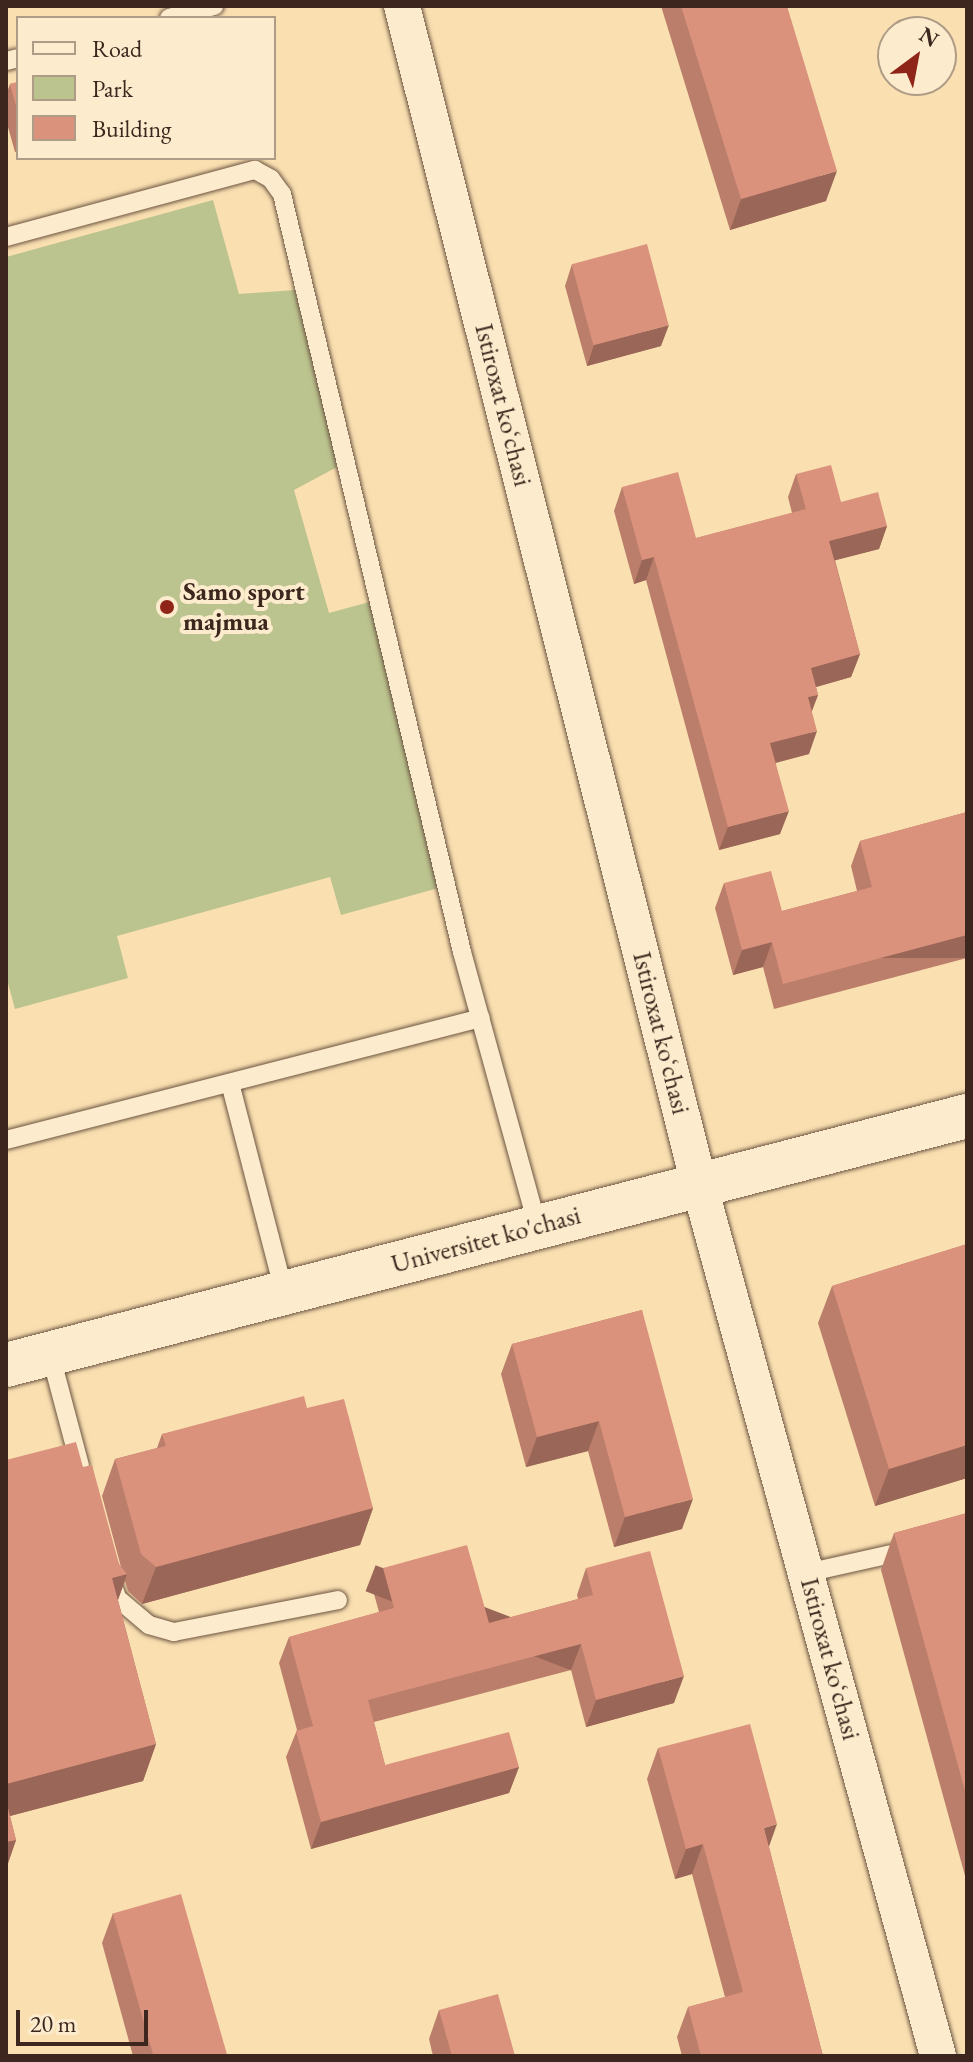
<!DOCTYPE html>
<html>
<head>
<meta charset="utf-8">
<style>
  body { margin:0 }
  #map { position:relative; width:973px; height:2062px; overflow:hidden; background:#fae0b1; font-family:"EB Garamond",serif }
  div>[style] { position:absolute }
  .green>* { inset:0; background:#bbc38e }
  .roads { filter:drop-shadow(0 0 2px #6c5442) drop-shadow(0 0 2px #6c5442) }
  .lane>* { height:18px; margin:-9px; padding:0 9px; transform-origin:9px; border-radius:9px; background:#fcebcc }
  .street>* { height:36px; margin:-18px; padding:0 18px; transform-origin:18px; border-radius:18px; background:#fcebcc }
  .secondary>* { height:44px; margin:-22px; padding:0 22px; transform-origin:22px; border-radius:22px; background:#fcebcc }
  .wall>* { inset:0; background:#bb7e6b }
  .shaded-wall>* { inset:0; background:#996657; transform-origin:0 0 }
  .building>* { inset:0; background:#da927c; transform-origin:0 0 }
  .dots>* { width:22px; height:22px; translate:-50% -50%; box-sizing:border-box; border:4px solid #fcebcc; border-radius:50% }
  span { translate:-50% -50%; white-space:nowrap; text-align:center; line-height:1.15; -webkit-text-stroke:8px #fcebcc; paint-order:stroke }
  .street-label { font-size:26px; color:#3c261d }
  .poi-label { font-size:26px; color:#3c261d; font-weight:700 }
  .left { translate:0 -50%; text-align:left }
  .frame { position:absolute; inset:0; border:8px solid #3c261d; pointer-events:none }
  .legend { position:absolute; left:16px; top:16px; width:260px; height:144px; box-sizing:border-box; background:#fcebcc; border:2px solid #af9c86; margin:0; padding:10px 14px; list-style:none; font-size:24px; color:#3c261d }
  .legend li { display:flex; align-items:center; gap:16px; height:40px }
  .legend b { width:40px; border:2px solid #af9c86 }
  .north { position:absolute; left:877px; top:16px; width:80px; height:80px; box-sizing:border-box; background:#fcebcc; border:2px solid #af9c86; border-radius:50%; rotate:32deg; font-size:22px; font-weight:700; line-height:32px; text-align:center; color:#3c261d }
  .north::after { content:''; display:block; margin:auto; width:28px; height:36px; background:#8f2418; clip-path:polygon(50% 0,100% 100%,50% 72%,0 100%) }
  .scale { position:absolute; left:16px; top:2010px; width:132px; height:36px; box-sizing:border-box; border:4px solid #3c261d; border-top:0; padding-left:10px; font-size:24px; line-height:28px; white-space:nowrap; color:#3c261d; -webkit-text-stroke:6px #fcebcc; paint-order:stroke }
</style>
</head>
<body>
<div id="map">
  <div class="green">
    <i style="clip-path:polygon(213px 200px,239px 294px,295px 290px,339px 466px,294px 490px,329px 613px,373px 601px,453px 884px,341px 915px,330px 877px,117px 936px,128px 978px,15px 1009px,6px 976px,6px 257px)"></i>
  </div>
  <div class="roads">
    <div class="lane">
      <i style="left:169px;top:18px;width:47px;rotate:-14.9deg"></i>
      <i style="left:6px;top:61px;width:12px;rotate:-14deg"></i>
      <i style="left:6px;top:237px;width:258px;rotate:-15.1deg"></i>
      <i style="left:255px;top:170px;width:18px;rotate:29deg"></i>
      <i style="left:271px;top:179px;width:19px;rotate:54deg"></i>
      <i style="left:282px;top:194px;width:779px;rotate:76.64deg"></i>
      <i style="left:462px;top:952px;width:285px;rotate:74.6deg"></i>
      <i style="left:230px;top:1083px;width:216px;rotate:75.5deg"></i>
      <i style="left:6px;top:1140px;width:490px;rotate:-14.4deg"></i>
      <i style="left:50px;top:1353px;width:117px;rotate:75.1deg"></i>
      <i style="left:806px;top:1573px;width:106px;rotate:-12.6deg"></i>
      <i style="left:110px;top:1576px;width:23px;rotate:72deg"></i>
      <i style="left:117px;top:1598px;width:42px;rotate:40.2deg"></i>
      <i style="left:149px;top:1625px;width:26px;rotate:16deg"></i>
      <i style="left:174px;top:1632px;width:167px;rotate:-11deg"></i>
    </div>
    <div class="street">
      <i style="left:402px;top:6px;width:1215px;rotate:75.85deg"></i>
      <i style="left:699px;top:1184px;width:904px;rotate:74.67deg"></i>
    </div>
    <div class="secondary">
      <i style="left:6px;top:1365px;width:993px;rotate:-14.53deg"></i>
    </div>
  </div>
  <div class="wall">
    <i style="clip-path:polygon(661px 6px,787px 6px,826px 201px,730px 230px)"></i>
    <i style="clip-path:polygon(18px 82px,18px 152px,15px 152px,6px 120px,6px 95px,10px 84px)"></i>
    <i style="clip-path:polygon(572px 264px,661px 346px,587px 366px,565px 286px)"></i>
    <i style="clip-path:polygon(796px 474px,841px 502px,887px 526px,879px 549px,835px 560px,860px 654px,851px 677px,816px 687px,818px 695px,812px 711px,809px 754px,776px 763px,780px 834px,719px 850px,646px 580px,634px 584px,614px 511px,622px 487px,696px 538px,792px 513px,788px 497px)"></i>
    <i style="clip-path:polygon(967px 812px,967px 958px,774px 1009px,763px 967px,733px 975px,715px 908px,724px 883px,782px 911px,857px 891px,851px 866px,860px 841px)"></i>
    <i style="clip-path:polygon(967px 1244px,967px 1478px,875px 1506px,818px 1323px,832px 1286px)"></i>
    <i style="clip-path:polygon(642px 1310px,682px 1529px,614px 1547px,588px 1451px,526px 1467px,501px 1374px,512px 1344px)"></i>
    <i style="clip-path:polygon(307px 1408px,373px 1508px,360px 1545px,142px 1604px,128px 1591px,125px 1581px,118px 1600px,156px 1744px,143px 1781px,10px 1816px,16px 1840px,6px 1869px,6px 1460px,83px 1467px,119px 1564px,121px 1567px,102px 1496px,115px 1459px,157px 1448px,162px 1434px)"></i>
    <i style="clip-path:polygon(967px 1513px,967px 1883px,881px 1570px,894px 1533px)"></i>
    <i style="clip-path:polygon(383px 1568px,489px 1623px,578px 1599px,577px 1595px,586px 1568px,674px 1703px,586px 1727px,571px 1670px,374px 1722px,385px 1765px,519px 1767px,509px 1793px,311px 1849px,286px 1757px,297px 1730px,279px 1663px,289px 1637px,379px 1612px,374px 1594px)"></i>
    <i style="clip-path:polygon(658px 1748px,769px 1847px,823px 2056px,682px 2056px,677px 2037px,688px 2007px,725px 1997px,692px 1874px,675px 1879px,647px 1779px)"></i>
    <i style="clip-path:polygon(113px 1913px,226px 2056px,133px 2056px,102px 1943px)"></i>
    <i style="clip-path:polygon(439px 2010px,515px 2056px,433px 2056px,429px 2039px)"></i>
  </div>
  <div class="shaded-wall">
    <i style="clip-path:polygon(837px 171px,826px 201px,730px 230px,741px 199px)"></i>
    <i style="clip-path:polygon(669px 325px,661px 346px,587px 366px,594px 345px)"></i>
    <i style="clip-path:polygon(887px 526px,879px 549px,821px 564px,829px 541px)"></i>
    <i style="clip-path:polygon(654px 557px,646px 580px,634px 584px,642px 560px)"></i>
    <i style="clip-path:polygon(860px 654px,851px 677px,802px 691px,811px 668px)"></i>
    <i style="clip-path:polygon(818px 695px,809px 718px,808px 697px)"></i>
    <i style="clip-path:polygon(817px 731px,809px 754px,762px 766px,770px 743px)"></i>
    <i style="clip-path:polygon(789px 811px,780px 834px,719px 850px,728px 827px)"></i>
    <i style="left:967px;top:935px;width:23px;height:190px;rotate:90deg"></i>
    <i style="clip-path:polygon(772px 942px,763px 967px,733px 975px,742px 950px)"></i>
    <i style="clip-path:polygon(599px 1421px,588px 1451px,526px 1467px,537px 1437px)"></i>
    <i style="clip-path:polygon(967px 1445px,967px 1478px,875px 1506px,889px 1469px)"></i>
    <i style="clip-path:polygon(693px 1499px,682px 1529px,614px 1547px,625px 1517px)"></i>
    <i style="clip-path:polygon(373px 1508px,360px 1545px,142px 1604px,156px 1567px)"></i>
    <i style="clip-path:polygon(127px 1574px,114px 1611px,112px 1578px)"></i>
    <i style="left:581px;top:1644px;width:28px;height:220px;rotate:111deg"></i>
    <i style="clip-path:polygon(684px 1676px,674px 1703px,586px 1727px,596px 1700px)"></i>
    <i style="clip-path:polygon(156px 1744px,143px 1781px,6px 1817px,6px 1784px)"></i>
    <i style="clip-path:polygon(519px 1767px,509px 1793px,311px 1849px,321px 1822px)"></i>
    <i style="clip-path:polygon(777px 1824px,766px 1855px,764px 1828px)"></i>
    <i style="clip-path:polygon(16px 1840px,6px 1869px,6px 1842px)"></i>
    <i style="clip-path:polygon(703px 1844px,692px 1874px,675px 1879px,686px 1849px)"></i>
  </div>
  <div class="building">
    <i style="clip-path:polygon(681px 6px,787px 6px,837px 171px,741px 199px)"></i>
    <i style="clip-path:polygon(18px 82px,18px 113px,10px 84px)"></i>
    <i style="left:647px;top:244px;width:84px;height:78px;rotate:75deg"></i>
    <i style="clip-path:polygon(831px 465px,841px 502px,878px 492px,887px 526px,829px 541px,860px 654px,811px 668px,818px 695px,808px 697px,817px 731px,770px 743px,789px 811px,728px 827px,654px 557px,642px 560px,622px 487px,678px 472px,696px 538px,806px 509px,796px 474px)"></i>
    <i style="clip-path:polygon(967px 812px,967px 935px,783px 984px,772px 942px,742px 950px,724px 883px,771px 871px,782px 911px,872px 887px,860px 841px)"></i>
    <i style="clip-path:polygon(967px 1244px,967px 1445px,889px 1469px,832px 1286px)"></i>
    <i style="clip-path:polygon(642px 1310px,693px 1499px,625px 1517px,599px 1421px,537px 1437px,512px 1344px)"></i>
    <i style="clip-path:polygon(304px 1396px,307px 1408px,344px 1399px,373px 1508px,156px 1567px,141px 1554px,115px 1459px,166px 1446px,162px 1434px)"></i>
    <i style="clip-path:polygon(76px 1442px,83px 1467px,92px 1465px,119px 1564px,127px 1574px,112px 1578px,156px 1744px,6px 1784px,6px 1460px)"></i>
    <i style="clip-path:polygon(967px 1513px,967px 1798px,894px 1533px)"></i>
    <i style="clip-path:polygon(467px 1545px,489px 1623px,593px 1595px,586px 1568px,650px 1551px,684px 1676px,596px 1700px,581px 1644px,368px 1700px,385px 1765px,509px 1732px,519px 1767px,321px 1822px,296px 1731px,313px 1726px,289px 1637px,394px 1608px,383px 1568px)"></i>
    <i style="clip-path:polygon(750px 1724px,777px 1824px,764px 1828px,823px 2056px,701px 2056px,688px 2007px,743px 1992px,703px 1844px,686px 1849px,658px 1748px)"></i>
    <i style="clip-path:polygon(6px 1800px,16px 1840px,6px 1842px)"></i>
    <i style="left:181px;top:1894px;width:168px;height:71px;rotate:74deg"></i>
    <i style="clip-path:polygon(498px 1994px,515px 2056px,452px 2056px,439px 2010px)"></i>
  </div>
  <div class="dots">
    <i style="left:167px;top:607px;background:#8f2418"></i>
  </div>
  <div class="street-label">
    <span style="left:503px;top:405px;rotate:76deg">Istiroxat koʻchasi</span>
    <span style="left:661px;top:1033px;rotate:76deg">Istiroxat koʻchasi</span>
    <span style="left:486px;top:1240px;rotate:-15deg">Universitet ko'chasi</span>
    <span style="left:830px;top:1659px;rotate:75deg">Istiroxat koʻchasi</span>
  </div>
  <div class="poi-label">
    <span class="left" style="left:183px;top:607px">Samo sport<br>majmua</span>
  </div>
  <div class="frame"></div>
  <ul class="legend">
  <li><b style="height:10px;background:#fcebcc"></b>Road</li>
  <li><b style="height:22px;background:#bbc38e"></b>Park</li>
  <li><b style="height:22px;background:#da927c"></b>Building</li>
  </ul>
  <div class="north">N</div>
  <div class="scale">20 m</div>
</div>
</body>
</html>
